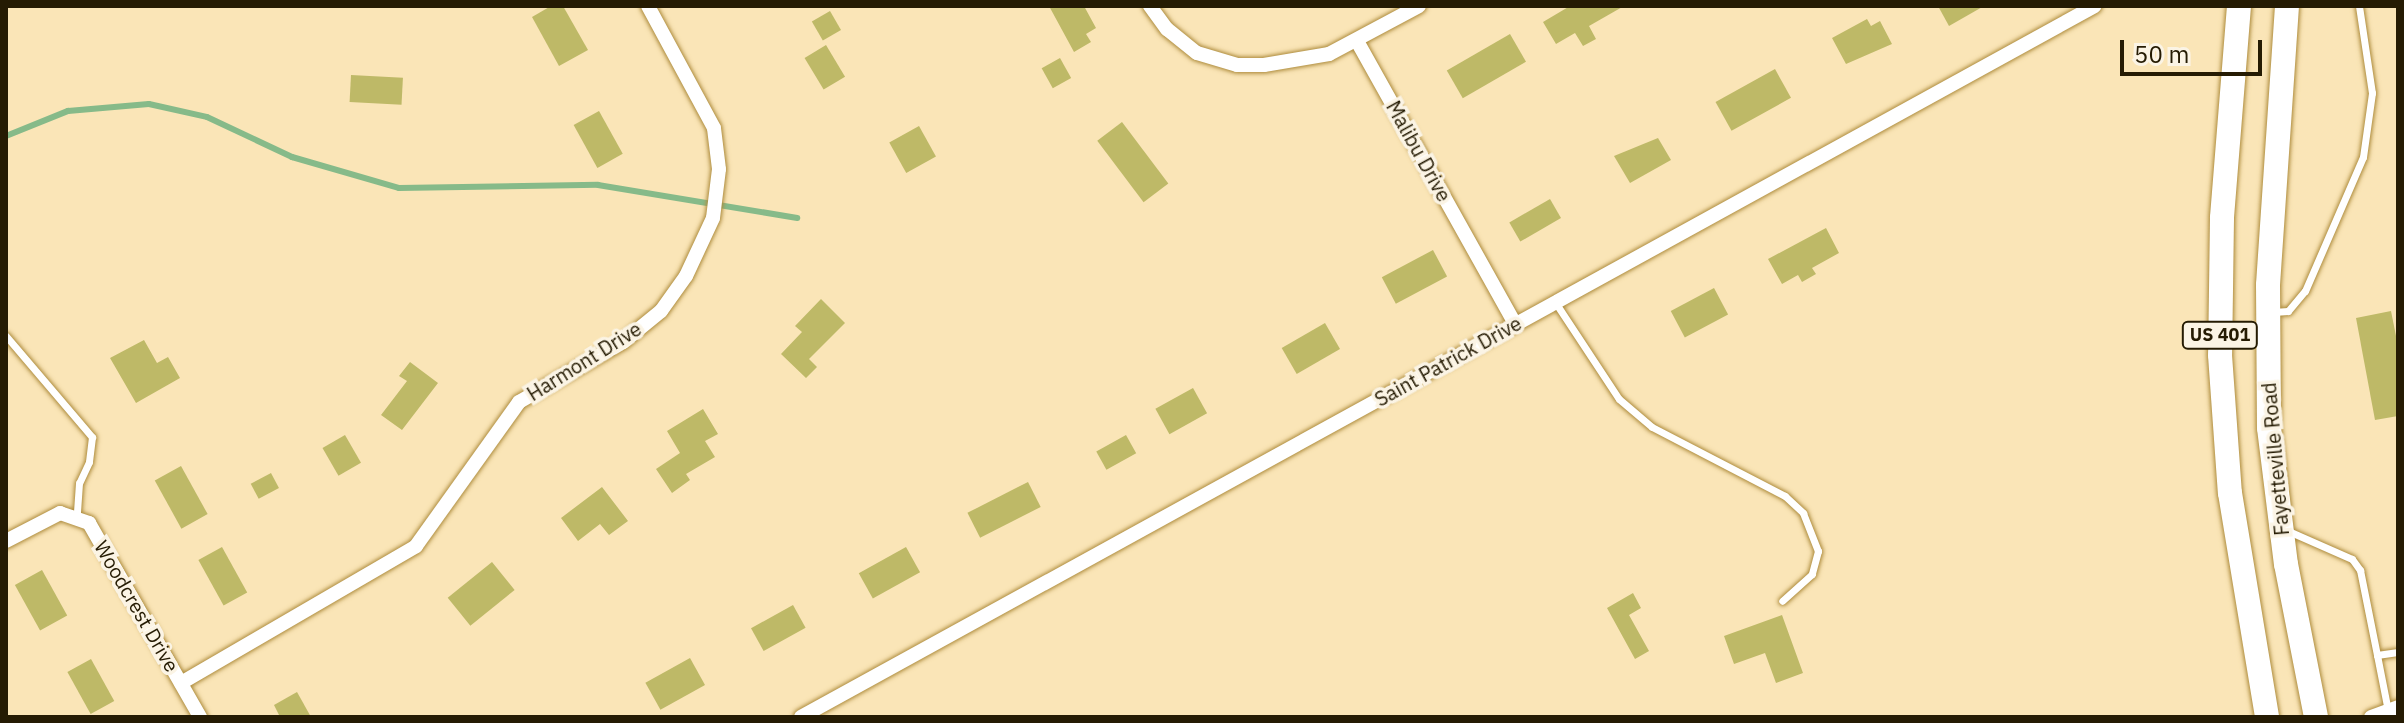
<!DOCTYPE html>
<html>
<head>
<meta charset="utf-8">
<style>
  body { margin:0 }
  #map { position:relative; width:2404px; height:723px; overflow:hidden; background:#fae5b7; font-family:"IBM Plex Sans",sans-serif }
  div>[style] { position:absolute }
  .stream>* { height:6px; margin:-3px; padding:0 3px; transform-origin:3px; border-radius:3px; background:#86ba89 }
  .building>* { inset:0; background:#beb967; transform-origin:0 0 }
  .roads { filter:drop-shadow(0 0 2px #ae8c3d) drop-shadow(0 0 2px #ae8c3d) }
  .service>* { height:7px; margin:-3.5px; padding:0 3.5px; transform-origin:3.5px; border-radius:3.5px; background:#fff }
  .minor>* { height:14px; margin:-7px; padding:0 7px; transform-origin:7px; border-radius:7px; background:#fff }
  .trunk>* { height:24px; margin:-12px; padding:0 12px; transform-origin:12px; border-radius:12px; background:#fff }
  span { translate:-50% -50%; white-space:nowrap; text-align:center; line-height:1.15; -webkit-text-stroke:7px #fbf4e5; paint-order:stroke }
  .shield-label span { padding:2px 6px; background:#fbf4e5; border:2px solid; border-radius:6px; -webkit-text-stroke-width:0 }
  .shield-label { font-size:18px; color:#251b03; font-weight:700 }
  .street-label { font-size:20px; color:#251b03 }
  .frame { position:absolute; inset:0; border:8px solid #251b03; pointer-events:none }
  .scale { position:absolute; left:2120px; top:40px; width:142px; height:36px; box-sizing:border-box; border:4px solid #251b03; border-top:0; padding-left:10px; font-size:24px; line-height:28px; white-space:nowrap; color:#251b03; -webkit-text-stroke:6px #fbf4e5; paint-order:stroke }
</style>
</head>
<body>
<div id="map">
  <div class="stream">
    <i style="left:6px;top:136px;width:67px;rotate:-22deg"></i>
    <i style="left:68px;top:111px;width:81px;rotate:-4.9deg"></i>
    <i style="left:149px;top:104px;width:59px;rotate:12.6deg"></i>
    <i style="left:207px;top:117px;width:94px;rotate:25.2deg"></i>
    <i style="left:292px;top:157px;width:111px;rotate:16.2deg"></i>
    <i style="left:399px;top:188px;width:199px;rotate:-0.9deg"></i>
    <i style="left:598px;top:185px;width:202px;rotate:9.4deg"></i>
  </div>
  <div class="building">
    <i style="clip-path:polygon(551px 6px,563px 6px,588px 50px,559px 66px,532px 17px)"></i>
    <i style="clip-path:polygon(1049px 6px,1084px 6px,1096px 28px,1086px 34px,1091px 42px,1074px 52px)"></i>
    <i style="clip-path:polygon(1570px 6px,1624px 6px,1589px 26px,1596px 39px,1583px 46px,1575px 33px,1556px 44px,1543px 22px)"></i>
    <i style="clip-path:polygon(1938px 6px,1984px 6px,1949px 26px)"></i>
    <i style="left:830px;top:11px;width:22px;height:21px;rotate:60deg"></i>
    <i style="clip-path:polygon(1867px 19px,1871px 26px,1880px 21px,1892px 44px,1846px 64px,1832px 38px)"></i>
    <i style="left:1510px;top:34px;width:32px;height:73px;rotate:60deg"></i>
    <i style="left:826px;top:45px;width:37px;height:25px;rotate:59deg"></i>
    <i style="left:1060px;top:58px;width:23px;height:21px;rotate:61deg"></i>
    <i style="left:1775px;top:69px;width:33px;height:68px;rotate:61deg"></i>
    <i style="left:351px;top:75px;width:52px;height:27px;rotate:3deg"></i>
    <i style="left:599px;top:111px;width:49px;height:29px;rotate:61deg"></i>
    <i style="left:1122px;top:122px;width:77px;height:31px;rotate:53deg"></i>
    <i style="left:919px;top:126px;width:35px;height:34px;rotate:61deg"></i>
    <i style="clip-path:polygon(1658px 138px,1671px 160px,1630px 183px,1614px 156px)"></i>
    <i style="left:1550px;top:199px;width:22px;height:47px;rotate:60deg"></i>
    <i style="clip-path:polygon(1826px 228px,1839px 253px,1812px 268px,1816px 274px,1802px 282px,1798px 275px,1782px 284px,1768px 259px)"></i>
    <i style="left:1433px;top:250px;width:30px;height:58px;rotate:62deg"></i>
    <i style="left:1714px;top:288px;width:30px;height:49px;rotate:62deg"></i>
    <i style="clip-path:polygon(821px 299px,845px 323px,809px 359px,817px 367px,806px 378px,781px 354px,802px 332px,795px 326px)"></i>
    <i style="clip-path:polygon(2391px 311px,2398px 346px,2398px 416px,2375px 420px,2356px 318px)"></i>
    <i style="left:1325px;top:323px;width:30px;height:50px;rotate:60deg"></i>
    <i style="clip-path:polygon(144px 340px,157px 363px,168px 357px,180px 378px,136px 403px,110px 358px)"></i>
    <i style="clip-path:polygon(410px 362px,438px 383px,402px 430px,381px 415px,407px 381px,399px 376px)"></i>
    <i style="left:1193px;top:388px;width:29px;height:43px;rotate:61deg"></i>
    <i style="clip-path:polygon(703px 409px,718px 434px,705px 441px,715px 457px,686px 474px,690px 480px,672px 493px,656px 469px,680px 453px,667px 431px)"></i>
    <i style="left:345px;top:435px;width:32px;height:26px;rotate:60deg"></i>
    <i style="left:1126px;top:435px;width:21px;height:34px;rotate:61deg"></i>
    <i style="left:181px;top:466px;width:55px;height:30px;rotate:61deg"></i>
    <i style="left:271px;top:473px;width:17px;height:23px;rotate:62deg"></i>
    <i style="left:1028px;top:482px;width:28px;height:68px;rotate:63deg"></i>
    <i style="clip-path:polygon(602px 487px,628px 521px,609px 535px,600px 524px,578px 541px,561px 518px)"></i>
    <i style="left:222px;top:547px;width:52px;height:27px;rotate:61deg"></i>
    <i style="left:906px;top:547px;width:29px;height:54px;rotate:61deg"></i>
    <i style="left:492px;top:562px;width:36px;height:57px;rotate:51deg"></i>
    <i style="left:42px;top:570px;width:52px;height:31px;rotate:61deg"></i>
    <i style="clip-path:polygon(1633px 593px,1641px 608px,1629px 615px,1649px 651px,1635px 659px,1607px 608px)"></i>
    <i style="left:793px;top:605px;width:26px;height:48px;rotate:61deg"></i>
    <i style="clip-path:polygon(1782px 615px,1803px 673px,1776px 683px,1765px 653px,1734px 664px,1724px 636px)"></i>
    <i style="left:690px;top:658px;width:31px;height:51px;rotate:61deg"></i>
    <i style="left:91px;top:659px;width:48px;height:27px;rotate:61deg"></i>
    <i style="clip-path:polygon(297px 692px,311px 717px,280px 717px,274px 705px)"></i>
  </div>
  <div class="roads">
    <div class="service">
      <i style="left:1555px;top:302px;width:116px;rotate:56.6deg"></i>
      <i style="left:1619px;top:399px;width:43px;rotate:40.3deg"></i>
      <i style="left:1652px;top:427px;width:150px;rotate:27.4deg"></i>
      <i style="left:1785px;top:496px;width:25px;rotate:43deg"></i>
      <i style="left:1803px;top:513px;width:41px;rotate:68.5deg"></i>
      <i style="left:1818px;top:551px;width:24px;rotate:105deg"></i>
      <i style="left:1812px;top:574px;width:40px;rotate:138deg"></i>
      <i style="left:2273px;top:312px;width:15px;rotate:-4deg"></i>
      <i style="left:2288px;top:311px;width:26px;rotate:-50deg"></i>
      <i style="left:2305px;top:291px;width:146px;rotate:-66.6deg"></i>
      <i style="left:2363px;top:157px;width:65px;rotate:-82deg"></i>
      <i style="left:2372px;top:93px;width:88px;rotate:-98.5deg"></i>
      <i style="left:6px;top:336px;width:133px;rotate:49.6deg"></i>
      <i style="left:92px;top:437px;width:25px;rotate:97deg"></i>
      <i style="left:89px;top:462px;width:23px;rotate:115deg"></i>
      <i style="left:79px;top:483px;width:32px;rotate:94deg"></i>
      <i style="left:2286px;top:530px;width:72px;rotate:23.7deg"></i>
      <i style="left:2352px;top:559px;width:14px;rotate:54deg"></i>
      <i style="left:2360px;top:570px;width:87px;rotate:78.7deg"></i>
      <i style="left:2377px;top:655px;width:21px;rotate:-8deg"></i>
      <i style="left:2377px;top:655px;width:57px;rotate:78.9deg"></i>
    </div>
    <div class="minor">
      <i style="left:1150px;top:6px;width:29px;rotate:54deg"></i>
      <i style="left:1167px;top:29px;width:38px;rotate:39deg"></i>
      <i style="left:1197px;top:53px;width:42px;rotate:16.7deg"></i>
      <i style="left:1237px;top:65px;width:27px"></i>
      <i style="left:1264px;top:65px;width:66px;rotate:-9.6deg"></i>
      <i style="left:1329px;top:54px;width:102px;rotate:-28.1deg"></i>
      <i style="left:1357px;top:41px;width:324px;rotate:60.8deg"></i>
      <i style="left:6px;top:541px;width:61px;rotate:-27.4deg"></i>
      <i style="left:60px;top:513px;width:31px;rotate:19deg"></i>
      <i style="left:89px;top:523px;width:224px;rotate:60.2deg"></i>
      <i style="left:181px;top:683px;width:272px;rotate:-30.2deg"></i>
      <i style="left:416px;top:546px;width:177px;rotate:-54.4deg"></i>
      <i style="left:519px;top:402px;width:120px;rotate:-30deg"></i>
      <i style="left:623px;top:342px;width:49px;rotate:-39.2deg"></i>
      <i style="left:661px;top:311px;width:43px;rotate:-54.5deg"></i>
      <i style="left:686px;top:276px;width:64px;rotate:-65deg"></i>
      <i style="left:713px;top:218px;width:49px;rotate:-83deg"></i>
      <i style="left:719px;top:169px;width:41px;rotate:-97deg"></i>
      <i style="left:714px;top:128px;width:139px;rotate:-118.4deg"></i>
      <i style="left:801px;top:717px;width:1476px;rotate:-28.79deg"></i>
      <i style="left:2371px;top:717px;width:29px;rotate:-20deg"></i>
    </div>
    <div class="trunk">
      <i style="left:2239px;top:6px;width:213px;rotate:94.6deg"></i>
      <i style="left:2222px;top:218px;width:137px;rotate:90.8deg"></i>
      <i style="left:2220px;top:355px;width:138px;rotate:85.9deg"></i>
      <i style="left:2230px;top:493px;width:227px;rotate:80.6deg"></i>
      <i style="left:2287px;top:6px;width:280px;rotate:93.9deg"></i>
      <i style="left:2268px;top:285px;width:143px;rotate:89.6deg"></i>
      <i style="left:2269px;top:428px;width:137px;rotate:82.9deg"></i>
      <i style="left:2286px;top:564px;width:156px;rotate:78.9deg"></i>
    </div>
  </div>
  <div class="shield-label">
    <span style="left:2220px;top:335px">US 401</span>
  </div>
  <div class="street-label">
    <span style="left:1419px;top:151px;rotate:61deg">Malibu Drive</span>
    <span style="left:584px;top:361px;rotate:-32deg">Harmont Drive</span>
    <span style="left:1448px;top:361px;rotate:-29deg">Saint Patrick Drive</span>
    <span style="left:2275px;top:459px;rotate:-95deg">Fayetteville Road</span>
    <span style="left:137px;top:606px;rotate:60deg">Woodcrest Drive</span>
  </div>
  <div class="frame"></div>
  <div class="scale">50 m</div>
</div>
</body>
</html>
